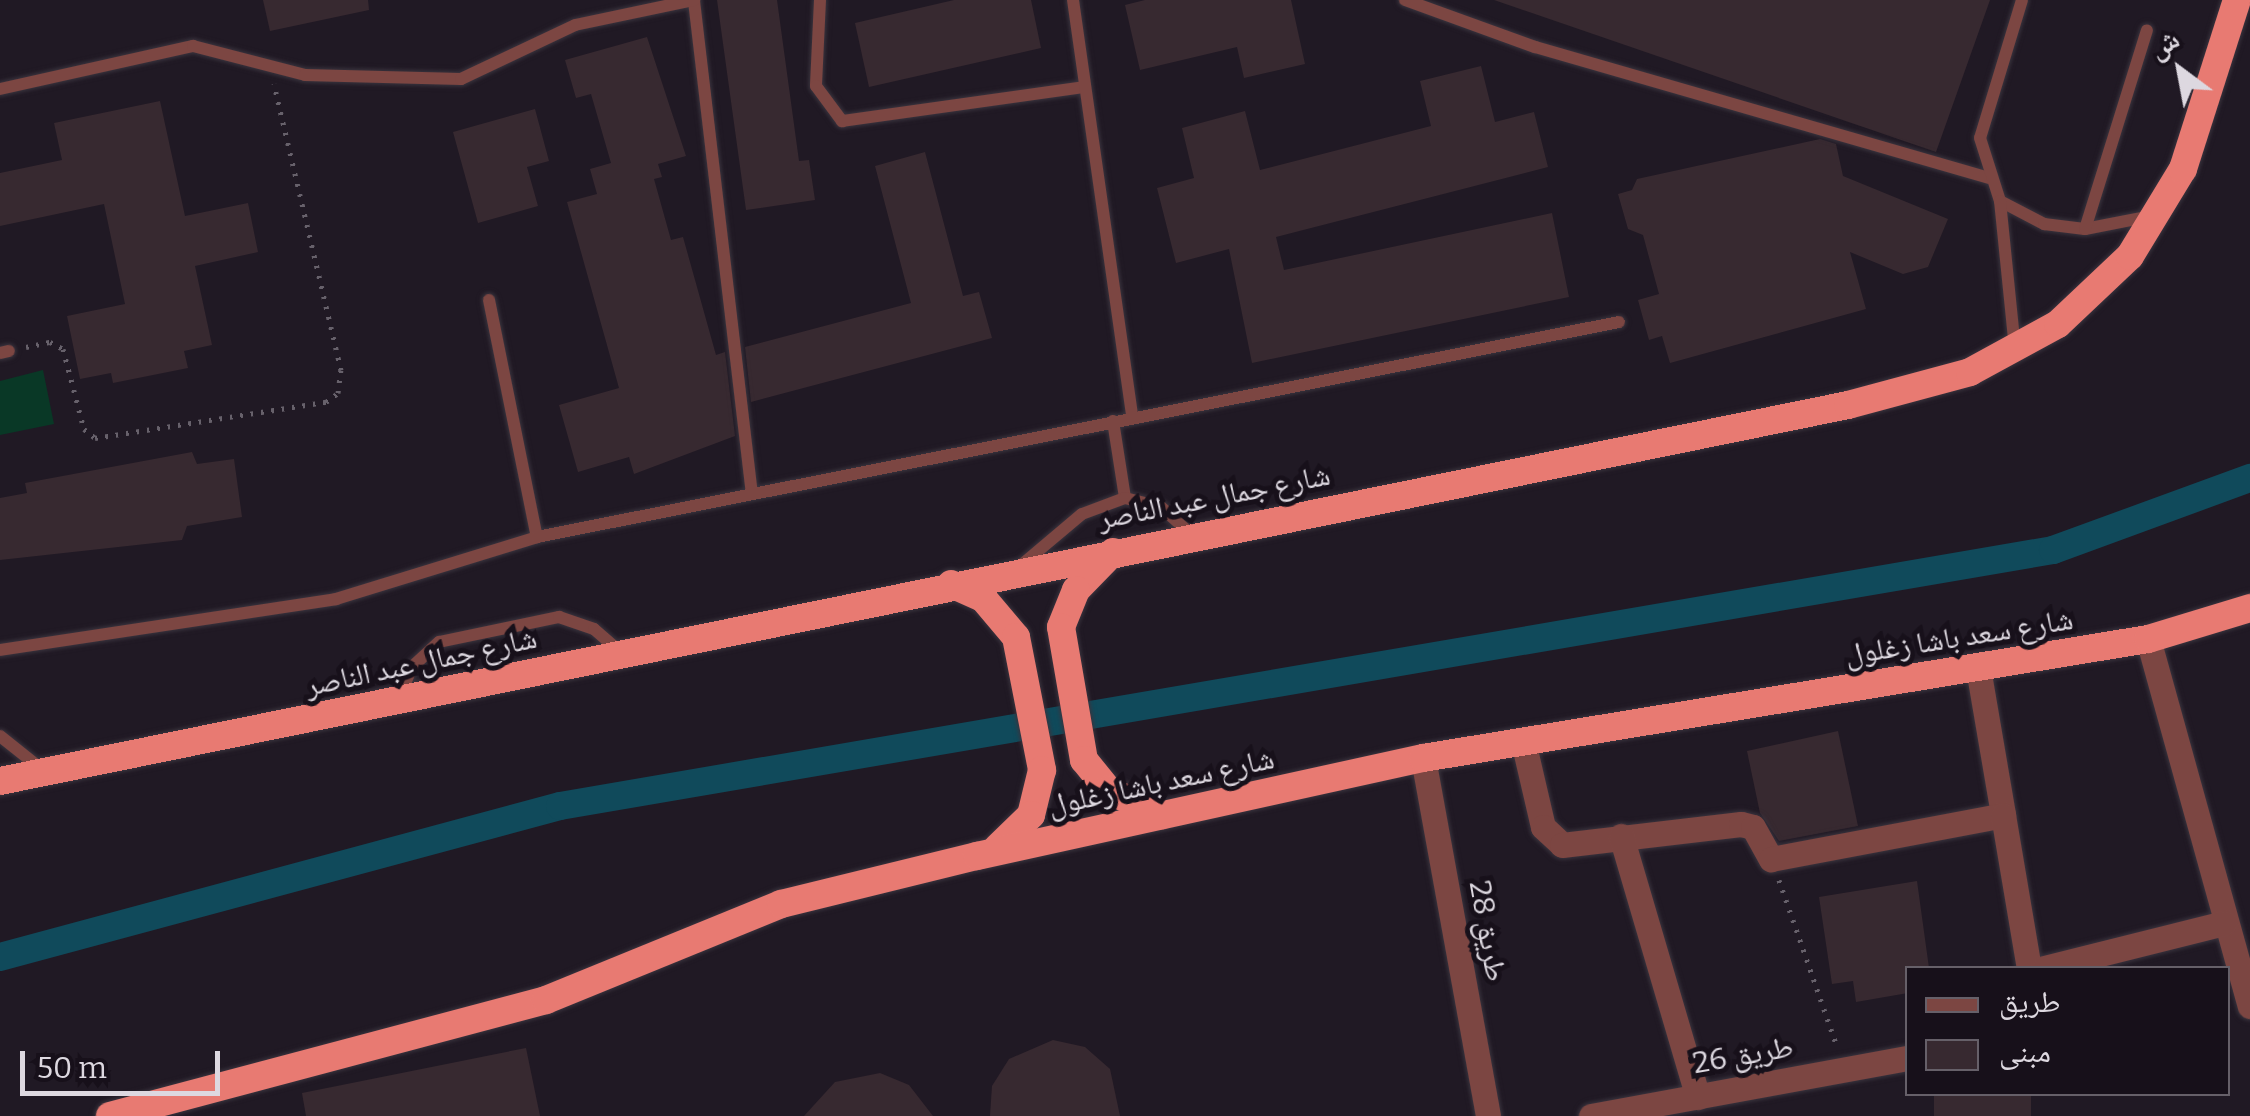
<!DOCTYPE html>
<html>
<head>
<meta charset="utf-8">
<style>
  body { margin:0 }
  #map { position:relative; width:2250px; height:1116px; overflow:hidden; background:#201924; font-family:Bitter,"Noto Naskh Arabic",serif }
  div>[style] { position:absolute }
  .green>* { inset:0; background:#093826 }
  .canal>* { height:28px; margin:-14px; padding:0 14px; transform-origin:14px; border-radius:14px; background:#104a5b }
  .building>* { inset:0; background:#372930; transform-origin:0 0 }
  .path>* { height:5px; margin-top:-2.5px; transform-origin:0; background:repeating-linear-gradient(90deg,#67616b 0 2.5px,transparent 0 10.5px) }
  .roads { filter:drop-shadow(0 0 2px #3a343e) drop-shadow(0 0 2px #3a343e) }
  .service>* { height:12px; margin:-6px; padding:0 6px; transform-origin:6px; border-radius:6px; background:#7c4642 }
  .minor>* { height:25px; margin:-12.5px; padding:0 12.5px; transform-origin:12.5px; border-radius:12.5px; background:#7c4642 }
  .trunk>* { height:28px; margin:-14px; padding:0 14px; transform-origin:14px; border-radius:14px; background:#e87a72 }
  span { translate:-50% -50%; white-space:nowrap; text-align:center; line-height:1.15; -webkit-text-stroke:10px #17101a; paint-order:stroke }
  .street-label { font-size:30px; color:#ddd8e0 }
  .legend { position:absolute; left:1905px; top:966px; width:325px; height:130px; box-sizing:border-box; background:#17101a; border:2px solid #666069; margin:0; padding:12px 18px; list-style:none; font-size:30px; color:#ddd8e0 }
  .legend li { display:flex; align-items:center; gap:20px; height:50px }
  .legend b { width:50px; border:2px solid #666069 }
  .north { position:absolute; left:2130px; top:20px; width:100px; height:100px; -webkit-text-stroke:8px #17101a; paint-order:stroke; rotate:328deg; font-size:28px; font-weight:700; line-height:40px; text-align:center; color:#ddd8e0 }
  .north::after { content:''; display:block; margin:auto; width:35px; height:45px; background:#ddd8e0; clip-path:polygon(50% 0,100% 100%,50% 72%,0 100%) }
  .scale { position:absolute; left:20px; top:1051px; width:200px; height:45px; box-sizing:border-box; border:5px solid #ddd8e0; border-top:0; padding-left:12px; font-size:30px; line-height:35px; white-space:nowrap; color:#ddd8e0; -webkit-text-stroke:8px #17101a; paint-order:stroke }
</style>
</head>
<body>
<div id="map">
  <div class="green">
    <i style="clip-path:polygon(43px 370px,54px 424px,0 435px,0 381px)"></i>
  </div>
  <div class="canal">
    <i style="left:0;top:957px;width:580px;rotate:-15.09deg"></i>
    <i style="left:560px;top:806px;width:1515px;rotate:-9.73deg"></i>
    <i style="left:2053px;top:550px;width:210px;rotate:-20.1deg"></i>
  </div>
  <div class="building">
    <i style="clip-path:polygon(263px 0,368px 0,369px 10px,270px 31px)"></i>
    <i style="clip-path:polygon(717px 0,777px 0,799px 161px,809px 160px,815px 200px,746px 210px)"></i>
    <i style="clip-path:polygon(954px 0,1031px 0,1041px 48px,869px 87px,855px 23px)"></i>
    <i style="clip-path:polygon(1145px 0,1291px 0,1305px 64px,1244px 78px,1237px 47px,1140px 70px,1125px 5px)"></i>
    <i style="clip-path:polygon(1494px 0,1990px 0,1936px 152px)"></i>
    <i style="clip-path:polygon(647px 37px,686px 156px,658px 164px,662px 177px,654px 179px,671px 240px,683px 237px,716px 355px,725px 352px,735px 436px,634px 474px,629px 457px,578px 472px,559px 405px,619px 388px,567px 202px,597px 194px,590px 169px,611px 163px,591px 94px,576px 98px,565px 60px)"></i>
    <i style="clip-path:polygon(1481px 66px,1495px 122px,1534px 112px,1548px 167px,1276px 237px,1284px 270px,1552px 213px,1569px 297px,1252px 363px,1229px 249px,1176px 263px,1157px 188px,1194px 178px,1182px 128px,1245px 111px,1260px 170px,1431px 126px,1420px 81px)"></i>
    <i style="clip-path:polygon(160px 101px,185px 216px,248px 203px,258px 252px,195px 266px,212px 345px,184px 351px,188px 368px,113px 383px,111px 373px,80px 379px,67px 316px,125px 304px,104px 204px,0 226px,0 173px,62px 160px,54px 123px)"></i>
    <i style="clip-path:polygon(535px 109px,549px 161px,527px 167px,538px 206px,478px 223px,453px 132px)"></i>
    <i style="clip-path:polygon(1820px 139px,1836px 144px,1843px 176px,1948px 219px,1928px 267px,1903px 274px,1850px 252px,1866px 309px,1670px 363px,1662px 336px,1649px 340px,1638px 300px,1659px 294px,1643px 235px,1628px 229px,1618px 194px,1632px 190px,1637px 179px)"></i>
    <i style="clip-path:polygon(925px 152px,963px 296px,979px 292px,992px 338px,751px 402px,745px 347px,911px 303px,875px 166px)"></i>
    <i style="clip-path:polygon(192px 452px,197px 464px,234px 459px,242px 517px,187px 526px,182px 540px,0 560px,0 498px,27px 493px,25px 483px)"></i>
    <i style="clip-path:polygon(1838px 731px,1858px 826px,1779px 841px,1760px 813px,1747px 751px)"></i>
    <i style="clip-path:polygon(1917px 881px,1929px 968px,1908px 968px,1908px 993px,1856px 1002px,1853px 981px,1832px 984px,1819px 897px)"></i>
    <i style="clip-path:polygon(1053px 1040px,1085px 1047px,1110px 1069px,1120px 1116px,990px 1116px,992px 1086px,1009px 1059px)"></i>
    <i style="clip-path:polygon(526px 1048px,540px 1116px,306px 1116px,302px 1093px)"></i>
    <i style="clip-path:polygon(880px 1073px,909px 1085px,933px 1116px,804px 1116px,835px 1082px)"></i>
    <i style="left:1934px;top:1094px;width:97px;height:23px"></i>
  </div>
  <div class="path">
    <i style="left:26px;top:347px;width:25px;rotate:-12deg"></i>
    <i style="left:50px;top:342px;width:15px;rotate:28deg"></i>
    <i style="left:63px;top:349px;width:83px;rotate:75.3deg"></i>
    <i style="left:84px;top:429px;width:14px;rotate:39deg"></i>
    <i style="left:95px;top:438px;width:234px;rotate:-8.9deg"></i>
    <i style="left:326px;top:402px;width:15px;rotate:-37deg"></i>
    <i style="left:338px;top:393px;width:23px;rotate:-83deg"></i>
    <i style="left:341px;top:370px;width:294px;rotate:-103.2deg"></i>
    <i style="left:1779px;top:880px;width:174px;rotate:70.8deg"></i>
  </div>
  <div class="roads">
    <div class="service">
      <i style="left:820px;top:0;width:86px;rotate:92.7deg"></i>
      <i style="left:816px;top:86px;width:44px;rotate:53.4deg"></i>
      <i style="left:842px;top:121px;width:245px;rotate:-8deg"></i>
      <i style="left:1073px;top:0;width:421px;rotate:81.9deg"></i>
      <i style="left:1405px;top:0;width:138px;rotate:19.9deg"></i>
      <i style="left:1535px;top:47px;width:473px;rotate:16.1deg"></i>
      <i style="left:2022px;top:0;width:144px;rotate:106.9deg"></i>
      <i style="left:1980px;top:138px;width:66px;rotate:72.4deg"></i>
      <i style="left:2000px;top:201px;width:50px;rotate:27.6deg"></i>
      <i style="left:2044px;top:224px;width:41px;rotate:7deg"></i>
      <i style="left:2085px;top:229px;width:67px;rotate:-11.1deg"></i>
      <i style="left:694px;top:1px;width:494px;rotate:83.3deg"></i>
      <i style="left:0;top:89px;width:198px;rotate:-12.6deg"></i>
      <i style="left:193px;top:46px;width:116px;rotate:14.5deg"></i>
      <i style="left:305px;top:75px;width:156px;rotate:1.5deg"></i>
      <i style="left:461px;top:79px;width:126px;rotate:-25.3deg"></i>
      <i style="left:575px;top:25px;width:122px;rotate:-11.9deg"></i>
      <i style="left:2000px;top:201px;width:149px;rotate:84.2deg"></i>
      <i style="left:2085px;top:229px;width:208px;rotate:-72.7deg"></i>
      <i style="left:489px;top:300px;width:242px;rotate:78.6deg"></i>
      <i style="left:0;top:353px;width:9px;rotate:-13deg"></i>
      <i style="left:1113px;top:421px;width:78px;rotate:81.1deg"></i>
      <i style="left:1019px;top:567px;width:82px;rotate:-40.1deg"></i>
      <i style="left:1082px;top:514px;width:46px;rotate:-20.4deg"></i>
      <i style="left:1125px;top:498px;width:37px;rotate:14deg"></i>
      <i style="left:1161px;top:507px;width:42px;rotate:42.1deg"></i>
      <i style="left:0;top:650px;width:340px;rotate:-8.6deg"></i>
      <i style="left:336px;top:599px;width:210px;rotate:-17.1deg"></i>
      <i style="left:537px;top:537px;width:1103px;rotate:-11.24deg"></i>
      <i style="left:398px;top:700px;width:36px;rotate:-67deg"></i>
      <i style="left:412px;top:667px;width:37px;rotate:-43deg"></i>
      <i style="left:439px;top:642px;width:123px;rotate:-11.8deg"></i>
      <i style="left:559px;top:617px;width:37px;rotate:19deg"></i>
      <i style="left:594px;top:629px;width:35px;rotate:41deg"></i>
      <i style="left:0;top:736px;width:56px;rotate:38.5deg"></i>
    </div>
    <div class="minor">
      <i style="left:2148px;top:639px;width:381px;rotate:74.5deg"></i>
      <i style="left:1978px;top:668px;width:149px;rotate:80.3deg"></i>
      <i style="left:1523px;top:741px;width:88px;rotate:76.9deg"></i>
      <i style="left:1543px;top:827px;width:26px;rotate:43deg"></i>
      <i style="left:1562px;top:845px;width:180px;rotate:-6.7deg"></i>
      <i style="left:1741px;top:824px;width:12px;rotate:14deg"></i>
      <i style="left:1753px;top:827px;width:37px;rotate:61deg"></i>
      <i style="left:1771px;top:859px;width:236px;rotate:-10.7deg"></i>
      <i style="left:2003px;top:815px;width:155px;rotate:80.4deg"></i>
      <i style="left:1423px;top:758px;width:364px;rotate:79.7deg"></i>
      <i style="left:1621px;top:836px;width:272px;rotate:73.6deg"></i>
      <i style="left:2044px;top:968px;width:186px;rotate:-14deg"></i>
      <i style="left:1591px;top:1116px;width:322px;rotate:-10.4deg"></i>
    </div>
    <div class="trunk">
      <i style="left:1113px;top:552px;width:53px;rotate:134.2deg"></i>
      <i style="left:1076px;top:590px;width:40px;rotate:112deg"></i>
      <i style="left:1061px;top:627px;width:135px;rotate:80.2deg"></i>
      <i style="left:1084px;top:760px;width:38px;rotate:51deg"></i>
      <i style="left:1108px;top:790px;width:59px;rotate:25.3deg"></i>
      <i style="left:951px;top:584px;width:35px;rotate:24deg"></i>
      <i style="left:983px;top:598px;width:51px;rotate:49.8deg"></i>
      <i style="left:1016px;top:637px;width:136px;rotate:78.9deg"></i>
      <i style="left:1042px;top:770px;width:46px;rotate:103.7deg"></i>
      <i style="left:1031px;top:815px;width:47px;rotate:135.9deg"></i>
      <i style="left:0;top:781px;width:1886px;rotate:-11.5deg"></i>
      <i style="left:1848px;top:405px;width:126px;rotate:-15.1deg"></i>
      <i style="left:1970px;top:372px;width:100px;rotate:-28.6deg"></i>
      <i style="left:2058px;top:324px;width:99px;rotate:-43.4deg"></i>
      <i style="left:2130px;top:256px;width:102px;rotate:-58.7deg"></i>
      <i style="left:2183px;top:169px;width:177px;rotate:-72.3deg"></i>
      <i style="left:110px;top:1116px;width:451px;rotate:-14.9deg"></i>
      <i style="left:546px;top:1000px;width:254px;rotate:-22.2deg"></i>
      <i style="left:781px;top:904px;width:202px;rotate:-13.8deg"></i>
      <i style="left:977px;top:856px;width:457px;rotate:-12.4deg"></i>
      <i style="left:1423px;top:758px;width:735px;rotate:-9.32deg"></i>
      <i style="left:2148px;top:639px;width:107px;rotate:-16.9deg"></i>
    </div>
  </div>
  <div class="street-label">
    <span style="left:1214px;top:497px;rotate:-11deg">شارع جمال عبد الناصر</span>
    <span style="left:1959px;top:637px;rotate:-9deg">شارع سعد باشا زغلول</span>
    <span style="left:421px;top:662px;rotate:-12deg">شارع جمال عبد الناصر</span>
    <span style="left:1161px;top:782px;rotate:-12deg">شارع سعد باشا زغلول</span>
    <span style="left:1488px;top:931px;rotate:80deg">طريق 28</span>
    <span style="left:1743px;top:1055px;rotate:-10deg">طريق 26</span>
  </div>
  <ul class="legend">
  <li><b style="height:12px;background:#7c4642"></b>طريق</li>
  <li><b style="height:28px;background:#372930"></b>مبنى</li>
  </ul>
  <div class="north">ش</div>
  <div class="scale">50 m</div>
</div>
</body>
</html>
